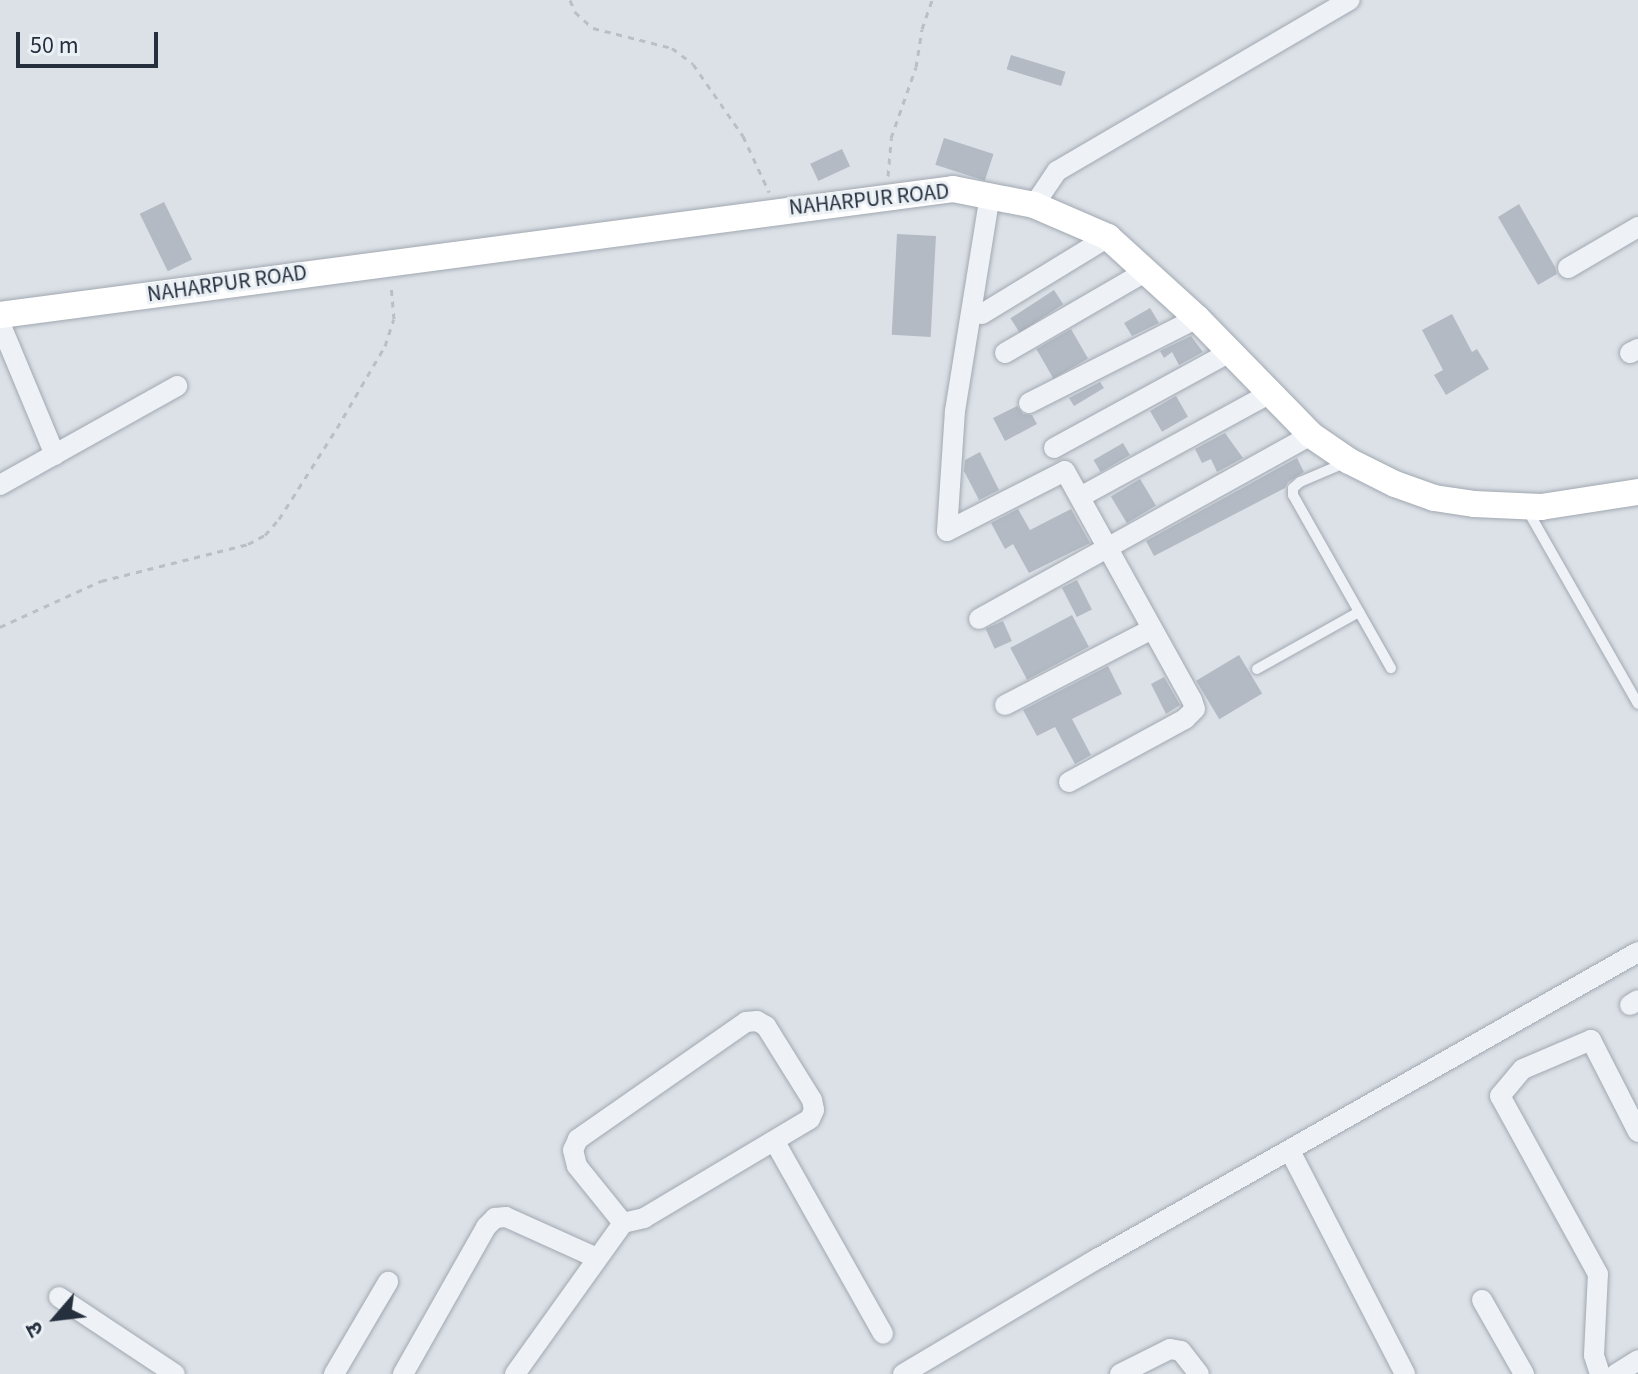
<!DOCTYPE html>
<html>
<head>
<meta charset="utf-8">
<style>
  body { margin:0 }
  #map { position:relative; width:1638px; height:1374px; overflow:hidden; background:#dce1e7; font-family:"Source Sans 3","Noto Sans Devanagari",sans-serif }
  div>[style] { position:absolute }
  .building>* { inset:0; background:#b3bac4; transform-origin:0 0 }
  .path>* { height:3px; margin-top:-1.5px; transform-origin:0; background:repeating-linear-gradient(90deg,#babfc5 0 6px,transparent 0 12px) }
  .roads { filter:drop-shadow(0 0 2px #a1a8b1) drop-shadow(0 0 2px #a1a8b1) }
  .lane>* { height:10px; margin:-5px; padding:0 5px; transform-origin:5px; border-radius:5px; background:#eef1f5 }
  .street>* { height:20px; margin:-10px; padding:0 10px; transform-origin:10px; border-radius:10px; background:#eef1f5 }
  .secondary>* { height:26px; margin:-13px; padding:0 13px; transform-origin:13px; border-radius:13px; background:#fff }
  span { translate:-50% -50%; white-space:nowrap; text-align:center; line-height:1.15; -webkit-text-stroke:6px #ebf0f5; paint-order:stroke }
  .street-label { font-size:22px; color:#252f3e }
  .north { position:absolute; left:16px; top:1278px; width:80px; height:80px; -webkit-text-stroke:6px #ebf0f5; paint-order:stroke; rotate:242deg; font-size:22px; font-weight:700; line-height:32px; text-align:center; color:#252f3e }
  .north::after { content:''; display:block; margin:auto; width:28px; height:36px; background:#252f3e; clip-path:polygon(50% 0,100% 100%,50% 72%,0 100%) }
  .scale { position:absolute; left:16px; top:32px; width:142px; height:36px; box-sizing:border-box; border:4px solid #252f3e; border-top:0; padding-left:10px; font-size:24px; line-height:28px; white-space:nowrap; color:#252f3e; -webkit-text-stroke:6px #ebf0f5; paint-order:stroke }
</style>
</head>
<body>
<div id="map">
  <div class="building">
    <i style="left:1011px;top:55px;width:57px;height:15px;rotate:17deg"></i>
    <i style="left:944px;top:138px;width:52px;height:28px;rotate:18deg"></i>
    <i style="left:842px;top:149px;width:19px;height:35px;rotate:65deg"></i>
    <i style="left:164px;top:202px;width:64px;height:27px;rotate:64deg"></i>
    <i style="clip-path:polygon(1519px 204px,1555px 267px,1557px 274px,1538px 285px,1498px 217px)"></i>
    <i style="left:897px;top:234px;width:39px;height:101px;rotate:3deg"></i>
    <i style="left:1054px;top:290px;width:17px;height:52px;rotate:57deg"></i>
    <i style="clip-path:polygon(1150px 308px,1159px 323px,1132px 336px,1124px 323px)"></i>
    <i style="clip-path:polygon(1452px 314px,1472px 352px,1477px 349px,1489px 369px,1446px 395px,1434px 375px,1443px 370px,1422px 330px)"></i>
    <i style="left:1071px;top:329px;width:34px;height:40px;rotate:60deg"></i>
    <i style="clip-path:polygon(1191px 336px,1203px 352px,1179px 365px,1172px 352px,1164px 358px,1160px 351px)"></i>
    <i style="clip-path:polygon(1100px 382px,1104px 388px,1074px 406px,1069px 398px)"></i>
    <i style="left:1176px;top:396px;width:24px;height:30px;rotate:60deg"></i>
    <i style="clip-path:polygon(1017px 406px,1023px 414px,1032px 415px,1037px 424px,1005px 441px,993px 418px)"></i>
    <i style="clip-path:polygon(1225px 433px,1243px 458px,1217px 472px,1211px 459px,1202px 463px,1195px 449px)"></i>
    <i style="left:1123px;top:443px;width:14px;height:34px;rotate:60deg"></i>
    <i style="clip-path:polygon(980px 452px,999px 490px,979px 500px,964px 471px,965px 460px)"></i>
    <i style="clip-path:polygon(1297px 458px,1304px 472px,1288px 482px,1285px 488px,1154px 556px,1146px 541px)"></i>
    <i style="left:1140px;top:479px;width:31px;height:34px;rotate:59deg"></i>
    <i style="clip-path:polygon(1018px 509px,1030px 530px,1071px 509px,1090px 543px,1029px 573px,1013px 544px,1005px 549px,991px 523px)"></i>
    <i style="left:1077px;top:580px;width:33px;height:17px;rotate:63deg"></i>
    <i style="left:1072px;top:615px;width:36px;height:70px;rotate:62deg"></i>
    <i style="left:1003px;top:621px;width:22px;height:19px;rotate:66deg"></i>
    <i style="left:1239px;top:655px;width:45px;height:50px;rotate:59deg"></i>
    <i style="clip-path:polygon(1108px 666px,1122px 694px,1072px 719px,1091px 755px,1075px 764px,1055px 727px,1037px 736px,1023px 710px)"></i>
    <i style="clip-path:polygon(1164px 677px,1180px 705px,1166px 714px,1151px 684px)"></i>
  </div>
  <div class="path">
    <i style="left:570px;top:0;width:13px;rotate:67deg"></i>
    <i style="left:575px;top:12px;width:24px;rotate:42deg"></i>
    <i style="left:593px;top:28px;width:81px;rotate:14.2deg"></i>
    <i style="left:672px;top:48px;width:26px;rotate:37deg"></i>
    <i style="left:693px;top:64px;width:88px;rotate:55.2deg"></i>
    <i style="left:743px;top:136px;width:62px;rotate:65.1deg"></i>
    <i style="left:888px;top:176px;width:38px;rotate:-85deg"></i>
    <i style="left:891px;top:138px;width:75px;rotate:-70.6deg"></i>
    <i style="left:916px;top:67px;width:38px;rotate:-81deg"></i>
    <i style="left:922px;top:29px;width:31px;rotate:-71deg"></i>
    <i style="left:0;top:627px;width:111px;rotate:-24.5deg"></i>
    <i style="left:101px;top:581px;width:152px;rotate:-14.1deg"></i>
    <i style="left:248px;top:544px;width:19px;rotate:-28deg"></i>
    <i style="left:265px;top:535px;width:21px;rotate:-49deg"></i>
    <i style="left:279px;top:519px;width:108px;rotate:-57.5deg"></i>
    <i style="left:337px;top:428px;width:95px;rotate:-59.7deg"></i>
    <i style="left:385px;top:346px;width:28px;rotate:-72deg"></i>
    <i style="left:394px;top:319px;width:33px;rotate:-95deg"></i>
  </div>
  <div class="roads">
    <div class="lane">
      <i style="left:1347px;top:462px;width:51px;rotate:156.9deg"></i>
      <i style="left:1300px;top:482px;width:9px;rotate:139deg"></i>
      <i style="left:1293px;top:488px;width:7px;rotate:90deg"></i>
      <i style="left:1293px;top:495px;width:199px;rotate:60.5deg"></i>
      <i style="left:1528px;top:511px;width:222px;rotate:60.3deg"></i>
      <i style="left:1257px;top:669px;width:117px;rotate:-29.2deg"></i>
    </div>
    <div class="street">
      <i style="left:1034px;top:205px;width:41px;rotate:-55.9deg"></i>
      <i style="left:1057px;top:171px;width:339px;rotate:-30.3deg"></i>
      <i style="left:1568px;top:268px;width:81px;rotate:-30.4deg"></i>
      <i style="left:982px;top:314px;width:148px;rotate:-31.4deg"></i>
      <i style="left:0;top:323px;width:143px;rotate:67.4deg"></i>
      <i style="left:1005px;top:353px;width:165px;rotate:-30.1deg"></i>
      <i style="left:1630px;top:353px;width:9px;rotate:-27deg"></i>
      <i style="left:1029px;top:403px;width:188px;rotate:-26.8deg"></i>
      <i style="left:1054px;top:448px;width:200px;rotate:-28.6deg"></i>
      <i style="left:0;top:485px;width:203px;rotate:-29.2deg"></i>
      <i style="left:1080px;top:497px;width:215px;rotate:-28.6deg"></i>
      <i style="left:947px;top:531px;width:132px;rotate:-27deg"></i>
      <i style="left:1065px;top:471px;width:262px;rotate:61deg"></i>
      <i style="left:1192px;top:700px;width:9px;rotate:72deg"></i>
      <i style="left:1195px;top:709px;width:14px;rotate:135deg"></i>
      <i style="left:1185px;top:719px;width:132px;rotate:151.5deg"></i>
      <i style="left:947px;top:531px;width:120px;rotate:-86.2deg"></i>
      <i style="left:955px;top:411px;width:218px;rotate:-80.8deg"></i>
      <i style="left:979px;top:619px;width:380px;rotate:-29deg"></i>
      <i style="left:1005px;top:705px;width:165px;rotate:-27.3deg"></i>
      <i style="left:1630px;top:1005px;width:9px;rotate:-32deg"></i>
      <i style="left:775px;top:1142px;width:220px;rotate:60.6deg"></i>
      <i style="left:1290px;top:1151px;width:251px;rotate:62.7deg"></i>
      <i style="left:59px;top:1297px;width:139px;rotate:33.6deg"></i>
      <i style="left:1482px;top:1300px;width:85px;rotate:60.4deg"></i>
      <i style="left:334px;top:1374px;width:107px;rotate:-59.6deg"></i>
      <i style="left:403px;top:1374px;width:169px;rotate:-60.5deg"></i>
      <i style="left:486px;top:1227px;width:13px;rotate:-45deg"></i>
      <i style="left:495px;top:1218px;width:11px;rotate:-5deg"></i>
      <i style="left:506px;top:1217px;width:100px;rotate:24.3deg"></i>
      <i style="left:515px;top:1374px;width:186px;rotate:-54.4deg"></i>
      <i style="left:623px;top:1223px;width:22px;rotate:-13deg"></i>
      <i style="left:644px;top:1218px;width:193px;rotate:-30.8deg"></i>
      <i style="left:810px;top:1119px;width:10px;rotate:-66deg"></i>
      <i style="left:814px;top:1110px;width:10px;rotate:-101deg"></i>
      <i style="left:812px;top:1100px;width:87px;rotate:-121.9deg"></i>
      <i style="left:766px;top:1026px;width:10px;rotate:-151deg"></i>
      <i style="left:757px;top:1021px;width:11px;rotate:175deg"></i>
      <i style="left:746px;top:1022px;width:205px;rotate:145.1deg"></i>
      <i style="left:578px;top:1139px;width:12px;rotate:114deg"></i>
      <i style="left:573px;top:1150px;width:16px;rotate:76deg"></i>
      <i style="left:577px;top:1166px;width:73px;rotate:51.1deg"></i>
      <i style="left:903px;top:1374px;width:226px;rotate:-30.7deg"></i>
      <i style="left:1097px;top:1259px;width:622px;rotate:-29.57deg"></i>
      <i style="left:1120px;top:1374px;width:56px;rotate:-26.6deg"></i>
      <i style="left:1170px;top:1349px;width:11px;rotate:10deg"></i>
      <i style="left:1181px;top:1351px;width:29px;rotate:52deg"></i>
      <i style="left:1600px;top:1374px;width:20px;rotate:-108deg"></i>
      <i style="left:1594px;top:1355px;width:81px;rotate:-87.2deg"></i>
      <i style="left:1598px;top:1274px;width:203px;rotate:-118.8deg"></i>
      <i style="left:1500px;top:1096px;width:35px;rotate:-50deg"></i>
      <i style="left:1523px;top:1069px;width:74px;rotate:-23.1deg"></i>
      <i style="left:1591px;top:1040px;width:103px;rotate:62.9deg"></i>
      <i style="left:1616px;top:1374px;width:26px;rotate:-32deg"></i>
    </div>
    <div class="secondary">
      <i style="left:0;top:315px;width:961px;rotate:-7.53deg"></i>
      <i style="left:953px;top:189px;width:83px;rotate:11.2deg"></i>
      <i style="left:1034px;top:205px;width:81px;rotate:23.4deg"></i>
      <i style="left:1108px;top:237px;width:120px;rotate:42.3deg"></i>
      <i style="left:1197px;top:318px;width:163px;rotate:45.7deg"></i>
      <i style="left:1311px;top:435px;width:46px;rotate:34.4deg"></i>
      <i style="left:1349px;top:461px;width:51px;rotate:26.6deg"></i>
      <i style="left:1395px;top:484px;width:41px;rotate:19.7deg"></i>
      <i style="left:1434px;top:498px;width:40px;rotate:8.5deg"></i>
      <i style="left:1474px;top:504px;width:67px;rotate:2.6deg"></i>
      <i style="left:1541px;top:507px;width:98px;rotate:-8.8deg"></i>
    </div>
  </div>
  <div class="street-label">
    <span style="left:869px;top:200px;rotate:-6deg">NAHARPUR ROAD</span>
    <span style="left:227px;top:284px;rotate:-8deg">NAHARPUR ROAD</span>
  </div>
  <div class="north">उ</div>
  <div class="scale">50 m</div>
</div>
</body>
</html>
